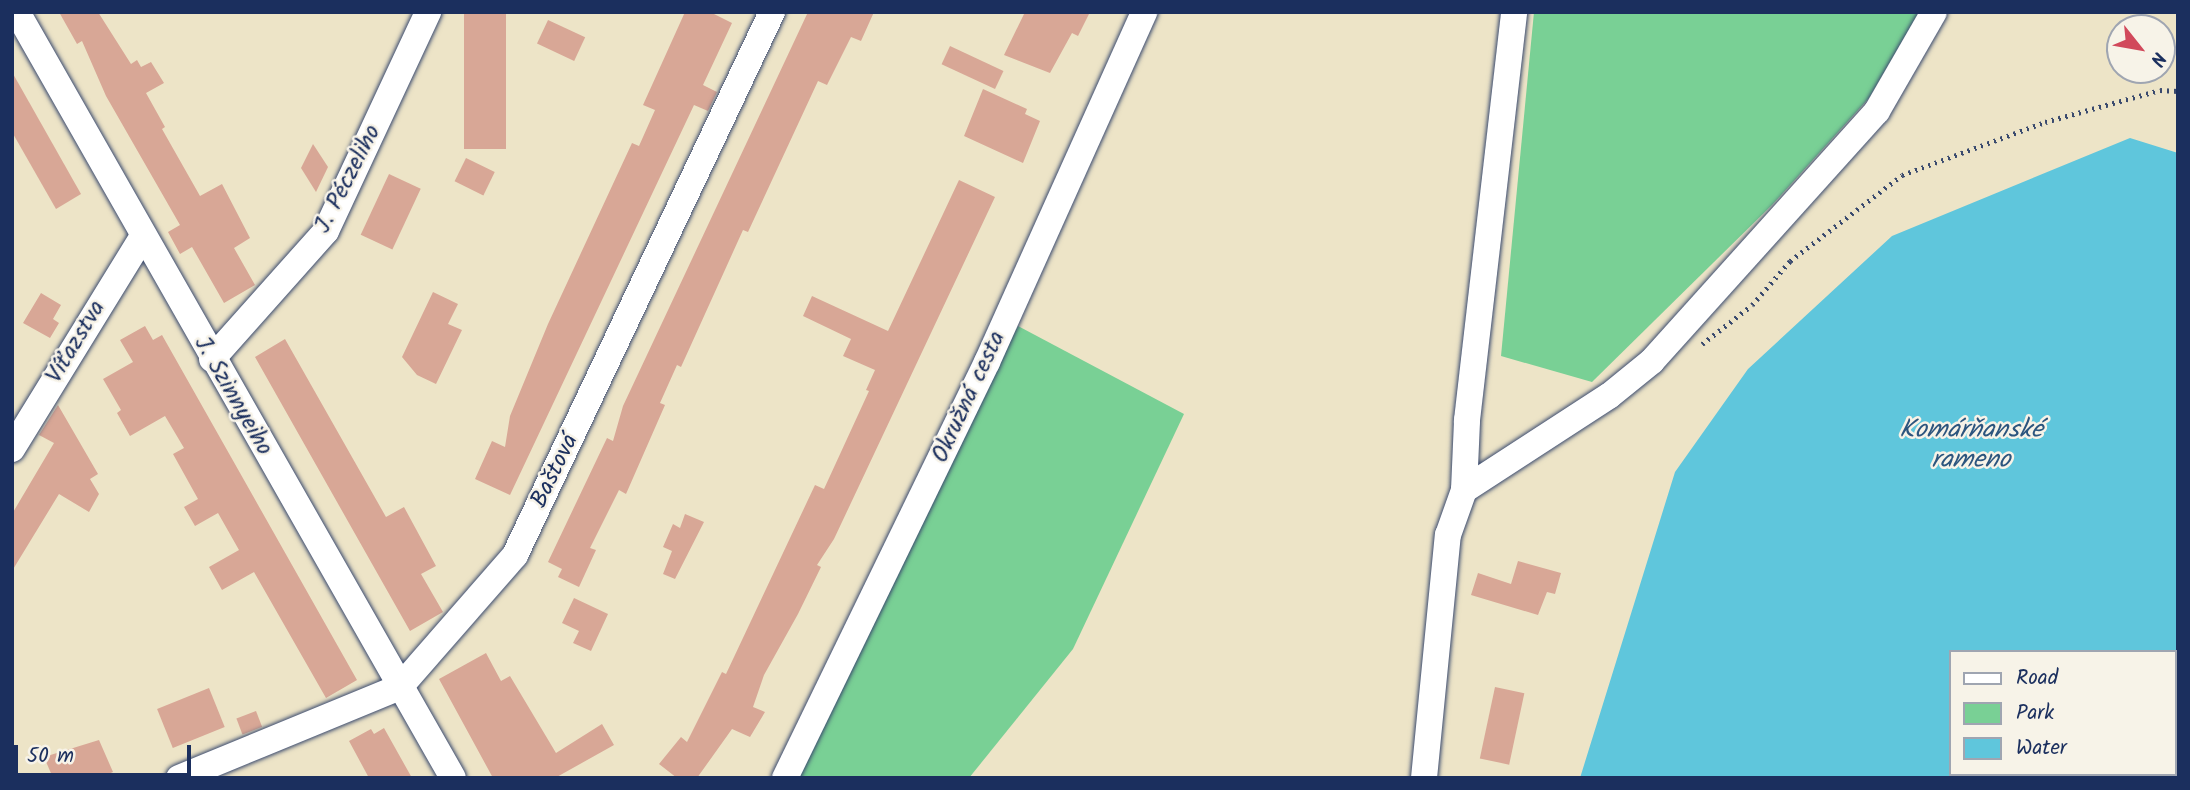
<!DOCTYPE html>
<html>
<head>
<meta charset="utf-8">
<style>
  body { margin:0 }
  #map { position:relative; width:2190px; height:790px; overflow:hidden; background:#ede4c7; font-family:Kalam,sans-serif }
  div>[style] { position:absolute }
  .green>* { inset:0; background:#79d095 }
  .water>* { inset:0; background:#5fc6dc }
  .building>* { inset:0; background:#d8a796; transform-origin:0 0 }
  .path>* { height:4.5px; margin-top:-2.25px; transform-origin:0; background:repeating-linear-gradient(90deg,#3a4a6e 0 2px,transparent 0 7px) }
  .roads { filter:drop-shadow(0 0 2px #3a4a6e) drop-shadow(0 0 2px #3a4a6e) }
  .street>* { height:26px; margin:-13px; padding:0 13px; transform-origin:13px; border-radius:13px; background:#fff }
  span { translate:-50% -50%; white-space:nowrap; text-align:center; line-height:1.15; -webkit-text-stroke:5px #f7f3e8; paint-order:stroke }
  .street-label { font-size:24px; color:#1b2f5e }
  .water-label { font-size:26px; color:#2c557e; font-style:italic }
  .frame { position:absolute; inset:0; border:14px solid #1b2f5e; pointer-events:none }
  .legend { position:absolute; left:1949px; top:650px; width:228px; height:126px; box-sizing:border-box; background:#f7f3e8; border:2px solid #9fa5b1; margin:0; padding:9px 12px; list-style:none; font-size:21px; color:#1b2f5e }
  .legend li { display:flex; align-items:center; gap:14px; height:35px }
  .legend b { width:35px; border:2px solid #9fa5b1 }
  .north { position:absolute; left:2106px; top:14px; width:70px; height:70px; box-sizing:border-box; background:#f7f3e8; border:2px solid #9fa5b1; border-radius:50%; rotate:121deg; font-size:19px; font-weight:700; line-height:28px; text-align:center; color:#1b2f5e }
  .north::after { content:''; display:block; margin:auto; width:24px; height:32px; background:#d1495b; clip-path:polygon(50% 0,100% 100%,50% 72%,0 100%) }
  .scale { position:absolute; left:14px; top:745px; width:177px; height:32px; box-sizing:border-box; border:4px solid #1b2f5e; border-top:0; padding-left:9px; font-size:21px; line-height:24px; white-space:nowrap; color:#1b2f5e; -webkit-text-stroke:5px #f7f3e8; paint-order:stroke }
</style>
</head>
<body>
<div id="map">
  <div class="green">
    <i style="clip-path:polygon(1534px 12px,1919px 12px,1869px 98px,1772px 205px,1592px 382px,1501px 356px)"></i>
    <i style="clip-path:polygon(1018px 326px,1184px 414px,1073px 649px,969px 778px,787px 778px)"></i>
  </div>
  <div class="water">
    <i style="clip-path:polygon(evenodd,2130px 138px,2178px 153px,2178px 778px,1580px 778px,1675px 472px,1748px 369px,1892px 236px,2130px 138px,1950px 652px,2174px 652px,2174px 774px,1950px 774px,1950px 652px)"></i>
  </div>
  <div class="building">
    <i style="clip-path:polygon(59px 12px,98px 12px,131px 64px,137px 60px,141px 67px,151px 62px,164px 83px,146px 93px,165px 127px,162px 129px,200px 196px,222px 184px,250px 238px,234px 248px,255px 285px,224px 303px,192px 247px,180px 254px,168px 232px,180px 225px,106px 96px,82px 41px,77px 44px)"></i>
    <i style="left:464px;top:12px;width:42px;height:137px"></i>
    <i style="clip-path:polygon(685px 12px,710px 12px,732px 23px,703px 85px,717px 92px,708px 111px,694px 105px,510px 495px,475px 479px,492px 441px,505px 447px,510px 416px,548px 324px,632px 143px,639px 146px,655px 110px,643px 105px)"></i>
    <i style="clip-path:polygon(808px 12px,874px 12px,861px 41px,851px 37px,827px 85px,818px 81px,748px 232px,743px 230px,681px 367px,677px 365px,660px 403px,665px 405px,626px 494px,619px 490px,590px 548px,596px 550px,579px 587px,558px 577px,562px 569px,548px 562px,607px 438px,613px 441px,623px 406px)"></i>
    <i style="clip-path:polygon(1025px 12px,1090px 12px,1078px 36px,1072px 33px,1050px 73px,1004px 55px)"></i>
    <i style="left:548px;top:20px;width:41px;height:26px;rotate:25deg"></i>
    <i style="left:950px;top:46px;width:59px;height:20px;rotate:25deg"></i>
    <i style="clip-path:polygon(12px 72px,81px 194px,56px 209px,12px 132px)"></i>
    <i style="clip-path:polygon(983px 89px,1027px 109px,1025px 114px,1040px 121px,1023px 163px,964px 136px)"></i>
    <i style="clip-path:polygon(313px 144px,328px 167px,316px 192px,301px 168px)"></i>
    <i style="left:466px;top:158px;width:32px;height:26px;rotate:26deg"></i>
    <i style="left:389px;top:174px;width:35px;height:67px;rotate:25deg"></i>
    <i style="clip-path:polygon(959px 180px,995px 197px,834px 539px,817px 565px,821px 567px,798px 614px,764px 675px,753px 707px,765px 712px,750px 737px,732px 729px,697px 778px,677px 778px,659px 764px,681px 737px,687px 742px,722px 672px,726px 674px,815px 485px,824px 489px,869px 391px,866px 390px,875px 370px,843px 356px,851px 339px,803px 316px,812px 296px,888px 331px)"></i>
    <i style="clip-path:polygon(433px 292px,458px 304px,448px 324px,462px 330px,436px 384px,417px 375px,402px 357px)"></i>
    <i style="clip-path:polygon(41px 293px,61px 305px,53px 319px,59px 323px,50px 338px,23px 323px)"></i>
    <i style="clip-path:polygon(145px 326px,153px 340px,162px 335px,357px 680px,326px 698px,254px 572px,222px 590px,209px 567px,239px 550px,218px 513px,195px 526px,184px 507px,198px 499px,173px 454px,184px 448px,165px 416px,130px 436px,117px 413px,121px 410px,103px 379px,133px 362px,120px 340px)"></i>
    <i style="clip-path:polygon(285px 339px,386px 517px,404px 507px,436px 566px,421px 574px,443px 612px,410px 631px,255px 357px)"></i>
    <i style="clip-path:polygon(58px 405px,98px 474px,90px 479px,99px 494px,89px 512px,59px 494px,12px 571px,12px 514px,54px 443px,39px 435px)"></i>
    <i style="clip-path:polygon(685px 514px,704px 522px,675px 579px,663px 574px,672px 551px,663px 547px,673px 524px,680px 528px)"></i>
    <i style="clip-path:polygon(1518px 561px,1561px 573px,1555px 594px,1547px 592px,1538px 615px,1471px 595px,1478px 573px,1511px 584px)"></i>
    <i style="clip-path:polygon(574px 598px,608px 614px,591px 651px,573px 643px,579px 631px,562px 623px)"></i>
    <i style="clip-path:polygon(486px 653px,501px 681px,510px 676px,556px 753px,602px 724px,614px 745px,555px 778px,493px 778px,439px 679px)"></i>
    <i style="left:1495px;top:687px;width:30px;height:73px;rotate:12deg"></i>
    <i style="left:209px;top:688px;width:42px;height:56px;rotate:68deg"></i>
    <i style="left:256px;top:711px;width:17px;height:21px;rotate:69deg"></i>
    <i style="clip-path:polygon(384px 728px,412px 778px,369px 778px,349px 741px,371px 729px,374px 734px)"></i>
    <i style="clip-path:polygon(99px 740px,113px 772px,99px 778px,53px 778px,44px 757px)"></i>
  </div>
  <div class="path">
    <i style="left:1702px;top:344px;width:63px;rotate:-38deg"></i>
    <i style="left:1752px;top:305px;width:58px;rotate:-49.2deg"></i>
    <i style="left:1790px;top:261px;width:141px;rotate:-37.5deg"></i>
    <i style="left:1902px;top:175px;width:153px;rotate:-20.3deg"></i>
    <i style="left:2045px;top:122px;width:119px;rotate:-15.5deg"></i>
    <i style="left:2160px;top:90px;width:18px;rotate:3deg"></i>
  </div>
  <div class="roads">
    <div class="street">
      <i style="left:17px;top:12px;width:881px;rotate:60.35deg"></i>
      <i style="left:212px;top:359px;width:171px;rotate:-48.3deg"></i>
      <i style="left:326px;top:231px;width:242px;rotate:-65deg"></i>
      <i style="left:12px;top:449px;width:250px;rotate:-58.4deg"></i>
      <i style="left:1464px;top:490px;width:173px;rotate:-33deg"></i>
      <i style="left:1609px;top:396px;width:55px;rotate:-39.1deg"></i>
      <i style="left:1652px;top:361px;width:336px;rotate:-48deg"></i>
      <i style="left:1877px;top:111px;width:114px;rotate:-60.1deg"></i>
      <i style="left:179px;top:778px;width:239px;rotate:-22.4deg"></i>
      <i style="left:400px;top:687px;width:175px;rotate:-48.9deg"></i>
      <i style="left:515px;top:555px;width:601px;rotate:-64.67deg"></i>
      <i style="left:785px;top:778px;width:462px;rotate:-64.1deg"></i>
      <i style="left:987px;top:362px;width:384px;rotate:-65.8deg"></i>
      <i style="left:1424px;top:778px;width:244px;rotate:-84.4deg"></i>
      <i style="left:1448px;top:535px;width:48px;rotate:-70.4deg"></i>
      <i style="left:1464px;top:490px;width:70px;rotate:-87.5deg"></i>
      <i style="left:1467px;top:420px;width:411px;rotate:-83.4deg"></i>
    </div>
  </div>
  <div class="street-label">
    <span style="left:348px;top:179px;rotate:-63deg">J. Péczeliho</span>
    <span style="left:76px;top:342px;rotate:-59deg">Víťazstva</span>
    <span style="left:233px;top:396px;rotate:60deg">J. Szinnyeiho</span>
    <span style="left:969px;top:397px;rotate:-65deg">Okružná cesta</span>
    <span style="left:555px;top:471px;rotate:-64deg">Baštová</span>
  </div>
  <div class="water-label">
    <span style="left:1971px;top:446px">Komárňanské<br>rameno</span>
  </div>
  <div class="frame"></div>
  <ul class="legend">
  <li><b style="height:9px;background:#fff"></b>Road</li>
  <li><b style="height:19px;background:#79d095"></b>Park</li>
  <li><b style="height:19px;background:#5fc6dc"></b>Water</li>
  </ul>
  <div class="north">N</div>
  <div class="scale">50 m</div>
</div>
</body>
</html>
